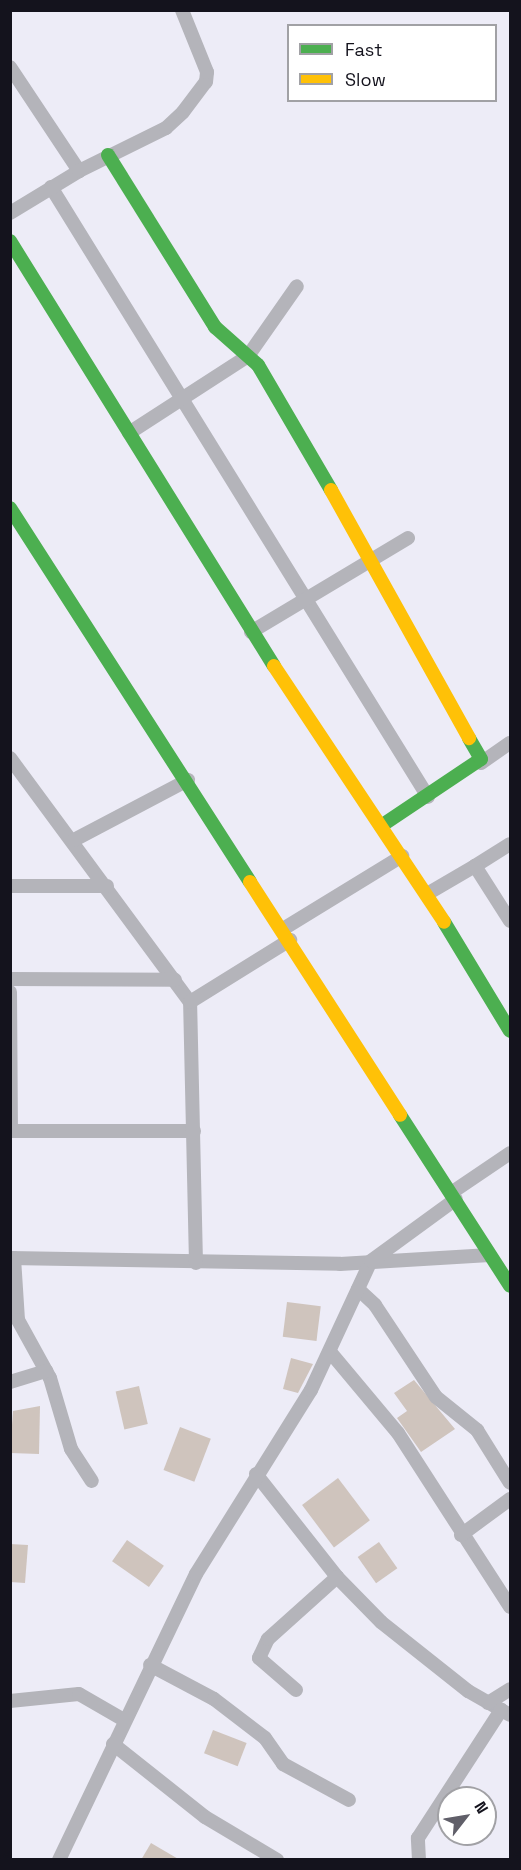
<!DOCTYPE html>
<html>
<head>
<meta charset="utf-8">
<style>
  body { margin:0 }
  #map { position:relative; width:521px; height:1870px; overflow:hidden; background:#edecf7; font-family:"Space Grotesk",sans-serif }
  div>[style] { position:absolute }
  .building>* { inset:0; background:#cfc4bd; transform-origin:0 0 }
  .street>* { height:14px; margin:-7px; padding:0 7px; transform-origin:7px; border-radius:7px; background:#b4b4ba }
  .fast>* { height:14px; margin:-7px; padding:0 7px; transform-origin:7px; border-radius:7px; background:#4caf50 }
  .slow>* { height:14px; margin:-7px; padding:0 7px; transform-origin:7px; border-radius:7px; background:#ffc107 }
  span { translate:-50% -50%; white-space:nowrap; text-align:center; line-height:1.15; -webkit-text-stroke:6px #fff; paint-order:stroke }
  .frame { position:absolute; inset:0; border:12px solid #14131d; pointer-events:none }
  .legend { position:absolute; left:287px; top:24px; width:210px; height:78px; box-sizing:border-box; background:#fff; border:2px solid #a1a1a5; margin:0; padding:8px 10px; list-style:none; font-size:18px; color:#14131d }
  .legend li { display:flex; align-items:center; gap:12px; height:30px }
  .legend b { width:30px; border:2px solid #a1a1a5 }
  .north { position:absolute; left:437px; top:1786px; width:60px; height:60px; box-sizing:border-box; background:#fff; border:2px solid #a1a1a5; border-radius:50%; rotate:59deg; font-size:16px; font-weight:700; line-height:24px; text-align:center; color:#14131d }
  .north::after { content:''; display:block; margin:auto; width:21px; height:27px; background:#605f69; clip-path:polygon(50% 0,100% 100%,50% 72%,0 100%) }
</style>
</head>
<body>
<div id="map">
  <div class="building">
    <i style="left:287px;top:1302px;width:34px;height:35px;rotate:7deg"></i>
    <i style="clip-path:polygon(291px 1358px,313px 1364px,298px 1393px,283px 1389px)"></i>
    <i style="clip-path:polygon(414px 1380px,455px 1429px,421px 1452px,397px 1418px,407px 1411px,394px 1393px)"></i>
    <i style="left:139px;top:1386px;width:39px;height:24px;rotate:77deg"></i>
    <i style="clip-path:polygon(40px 1406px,39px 1454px,10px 1453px,13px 1411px)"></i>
    <i style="left:180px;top:1427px;width:33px;height:46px;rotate:21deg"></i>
    <i style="left:338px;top:1478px;width:53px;height:45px;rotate:53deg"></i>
    <i style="left:127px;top:1540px;width:45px;height:26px;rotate:35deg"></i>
    <i style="left:379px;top:1542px;width:32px;height:26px;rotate:55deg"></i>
    <i style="clip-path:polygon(10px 1544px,28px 1545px,25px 1583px,10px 1582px)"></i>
    <i style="left:213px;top:1730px;width:36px;height:25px;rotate:21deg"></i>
    <i style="clip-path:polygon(151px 1843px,180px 1860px,141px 1860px)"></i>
  </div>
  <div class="street">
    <i style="left:10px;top:67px;width:125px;rotate:56.4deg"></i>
    <i style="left:51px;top:187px;width:717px;rotate:58.28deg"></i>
    <i style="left:10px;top:213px;width:81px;rotate:-31.3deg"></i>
    <i style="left:79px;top:171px;width:97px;rotate:-26.3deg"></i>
    <i style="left:166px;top:128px;width:23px;rotate:-43deg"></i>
    <i style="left:183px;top:112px;width:38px;rotate:-53deg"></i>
    <i style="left:206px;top:82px;width:10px;rotate:-84deg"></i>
    <i style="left:207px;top:72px;width:67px;rotate:-112deg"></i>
    <i style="left:129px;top:433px;width:142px;rotate:-32.9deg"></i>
    <i style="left:248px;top:356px;width:85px;rotate:-55deg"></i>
    <i style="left:251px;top:632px;width:183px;rotate:-30.9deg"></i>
    <i style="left:10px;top:758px;width:303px;rotate:53.6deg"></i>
    <i style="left:481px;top:763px;width:35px;rotate:-35deg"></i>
    <i style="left:74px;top:840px;width:129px;rotate:-27.8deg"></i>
    <i style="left:475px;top:866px;width:41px;rotate:-32.2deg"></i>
    <i style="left:10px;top:886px;width:97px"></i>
    <i style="left:427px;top:894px;width:56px;rotate:-30.3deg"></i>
    <i style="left:475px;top:866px;width:65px;rotate:57.5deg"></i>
    <i style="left:283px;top:929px;width:140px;rotate:-31.5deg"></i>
    <i style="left:10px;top:979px;width:165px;rotate:0.3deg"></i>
    <i style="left:10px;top:992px;width:139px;rotate:89.6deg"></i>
    <i style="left:10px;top:1131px;width:184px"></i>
    <i style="left:451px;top:1193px;width:71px;rotate:-34.1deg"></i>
    <i style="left:10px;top:1258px;width:330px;rotate:1deg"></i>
    <i style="left:340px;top:1264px;width:150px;rotate:-3.4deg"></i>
    <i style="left:14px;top:1258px;width:62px;rotate:86.3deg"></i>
    <i style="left:18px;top:1320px;width:66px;rotate:61.1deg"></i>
    <i style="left:50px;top:1378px;width:74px;rotate:73.5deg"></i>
    <i style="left:71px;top:1449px;width:38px;rotate:57deg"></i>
    <i style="left:196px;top:1263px;width:261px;rotate:-91.3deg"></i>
    <i style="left:190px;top:1002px;width:118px;rotate:-31.8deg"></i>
    <i style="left:358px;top:1289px;width:23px;rotate:43deg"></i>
    <i style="left:375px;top:1305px;width:110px;rotate:56.5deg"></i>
    <i style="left:436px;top:1397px;width:53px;rotate:38.8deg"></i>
    <i style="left:477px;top:1430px;width:62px;rotate:58.1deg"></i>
    <i style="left:331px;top:1353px;width:104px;rotate:50.1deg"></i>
    <i style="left:398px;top:1433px;width:207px;rotate:57.2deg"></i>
    <i style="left:10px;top:1382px;width:38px;rotate:-17deg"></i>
    <i style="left:256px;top:1474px;width:131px;rotate:51.8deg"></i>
    <i style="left:337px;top:1577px;width:63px;rotate:45.6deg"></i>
    <i style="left:381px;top:1622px;width:111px;rotate:38.4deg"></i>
    <i style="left:468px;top:1691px;width:48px;rotate:29.7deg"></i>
    <i style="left:461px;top:1535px;width:61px;rotate:-36.3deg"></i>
    <i style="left:150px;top:1665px;width:72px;rotate:28deg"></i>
    <i style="left:214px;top:1699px;width:64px;rotate:37.4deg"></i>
    <i style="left:265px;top:1738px;width:32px;rotate:55deg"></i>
    <i style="left:283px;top:1764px;width:75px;rotate:28.6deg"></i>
    <i style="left:296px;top:1690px;width:49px;rotate:-139.1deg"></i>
    <i style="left:259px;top:1658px;width:21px;rotate:-65deg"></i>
    <i style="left:268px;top:1639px;width:93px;rotate:-41.9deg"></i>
    <i style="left:10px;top:1701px;width:69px;rotate:-5.8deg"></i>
    <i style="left:79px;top:1694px;width:52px;rotate:30deg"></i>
    <i style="left:488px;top:1703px;width:26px;rotate:-32deg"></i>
    <i style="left:113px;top:1744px;width:117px;rotate:38.4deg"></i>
    <i style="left:205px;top:1817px;width:84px;rotate:30.8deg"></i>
    <i style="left:59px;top:1860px;width:317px;rotate:-64.4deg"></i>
    <i style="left:196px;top:1574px;width:217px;rotate:-58deg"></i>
    <i style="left:311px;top:1390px;width:142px;rotate:-65.1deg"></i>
    <i style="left:371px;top:1261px;width:105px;rotate:-36.1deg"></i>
    <i style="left:419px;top:1860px;width:22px;rotate:-93deg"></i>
    <i style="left:418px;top:1838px;width:153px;rotate:-57deg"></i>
  </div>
  <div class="fast">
    <i style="left:108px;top:155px;width:203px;rotate:58.1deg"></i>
    <i style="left:215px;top:327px;width:57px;rotate:41.5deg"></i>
    <i style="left:258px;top:365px;width:145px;rotate:59.7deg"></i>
    <i style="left:10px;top:241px;width:500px;rotate:58.15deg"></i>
    <i style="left:10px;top:508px;width:444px;rotate:57.3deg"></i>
    <i style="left:381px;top:826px;width:120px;rotate:-33.8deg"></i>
    <i style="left:481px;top:759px;width:24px;rotate:-120deg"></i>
    <i style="left:444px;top:922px;width:127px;rotate:58.8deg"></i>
    <i style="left:400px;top:1115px;width:203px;rotate:57.2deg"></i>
  </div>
  <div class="slow">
    <i style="left:331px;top:490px;width:284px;rotate:60.9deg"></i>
    <i style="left:274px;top:666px;width:307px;rotate:56.4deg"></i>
    <i style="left:250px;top:882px;width:277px;rotate:57.2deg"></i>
  </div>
  <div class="frame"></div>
  <ul class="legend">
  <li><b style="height:8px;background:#4caf50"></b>Fast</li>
  <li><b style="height:8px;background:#ffc107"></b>Slow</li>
  </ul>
  <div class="north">N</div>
</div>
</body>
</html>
